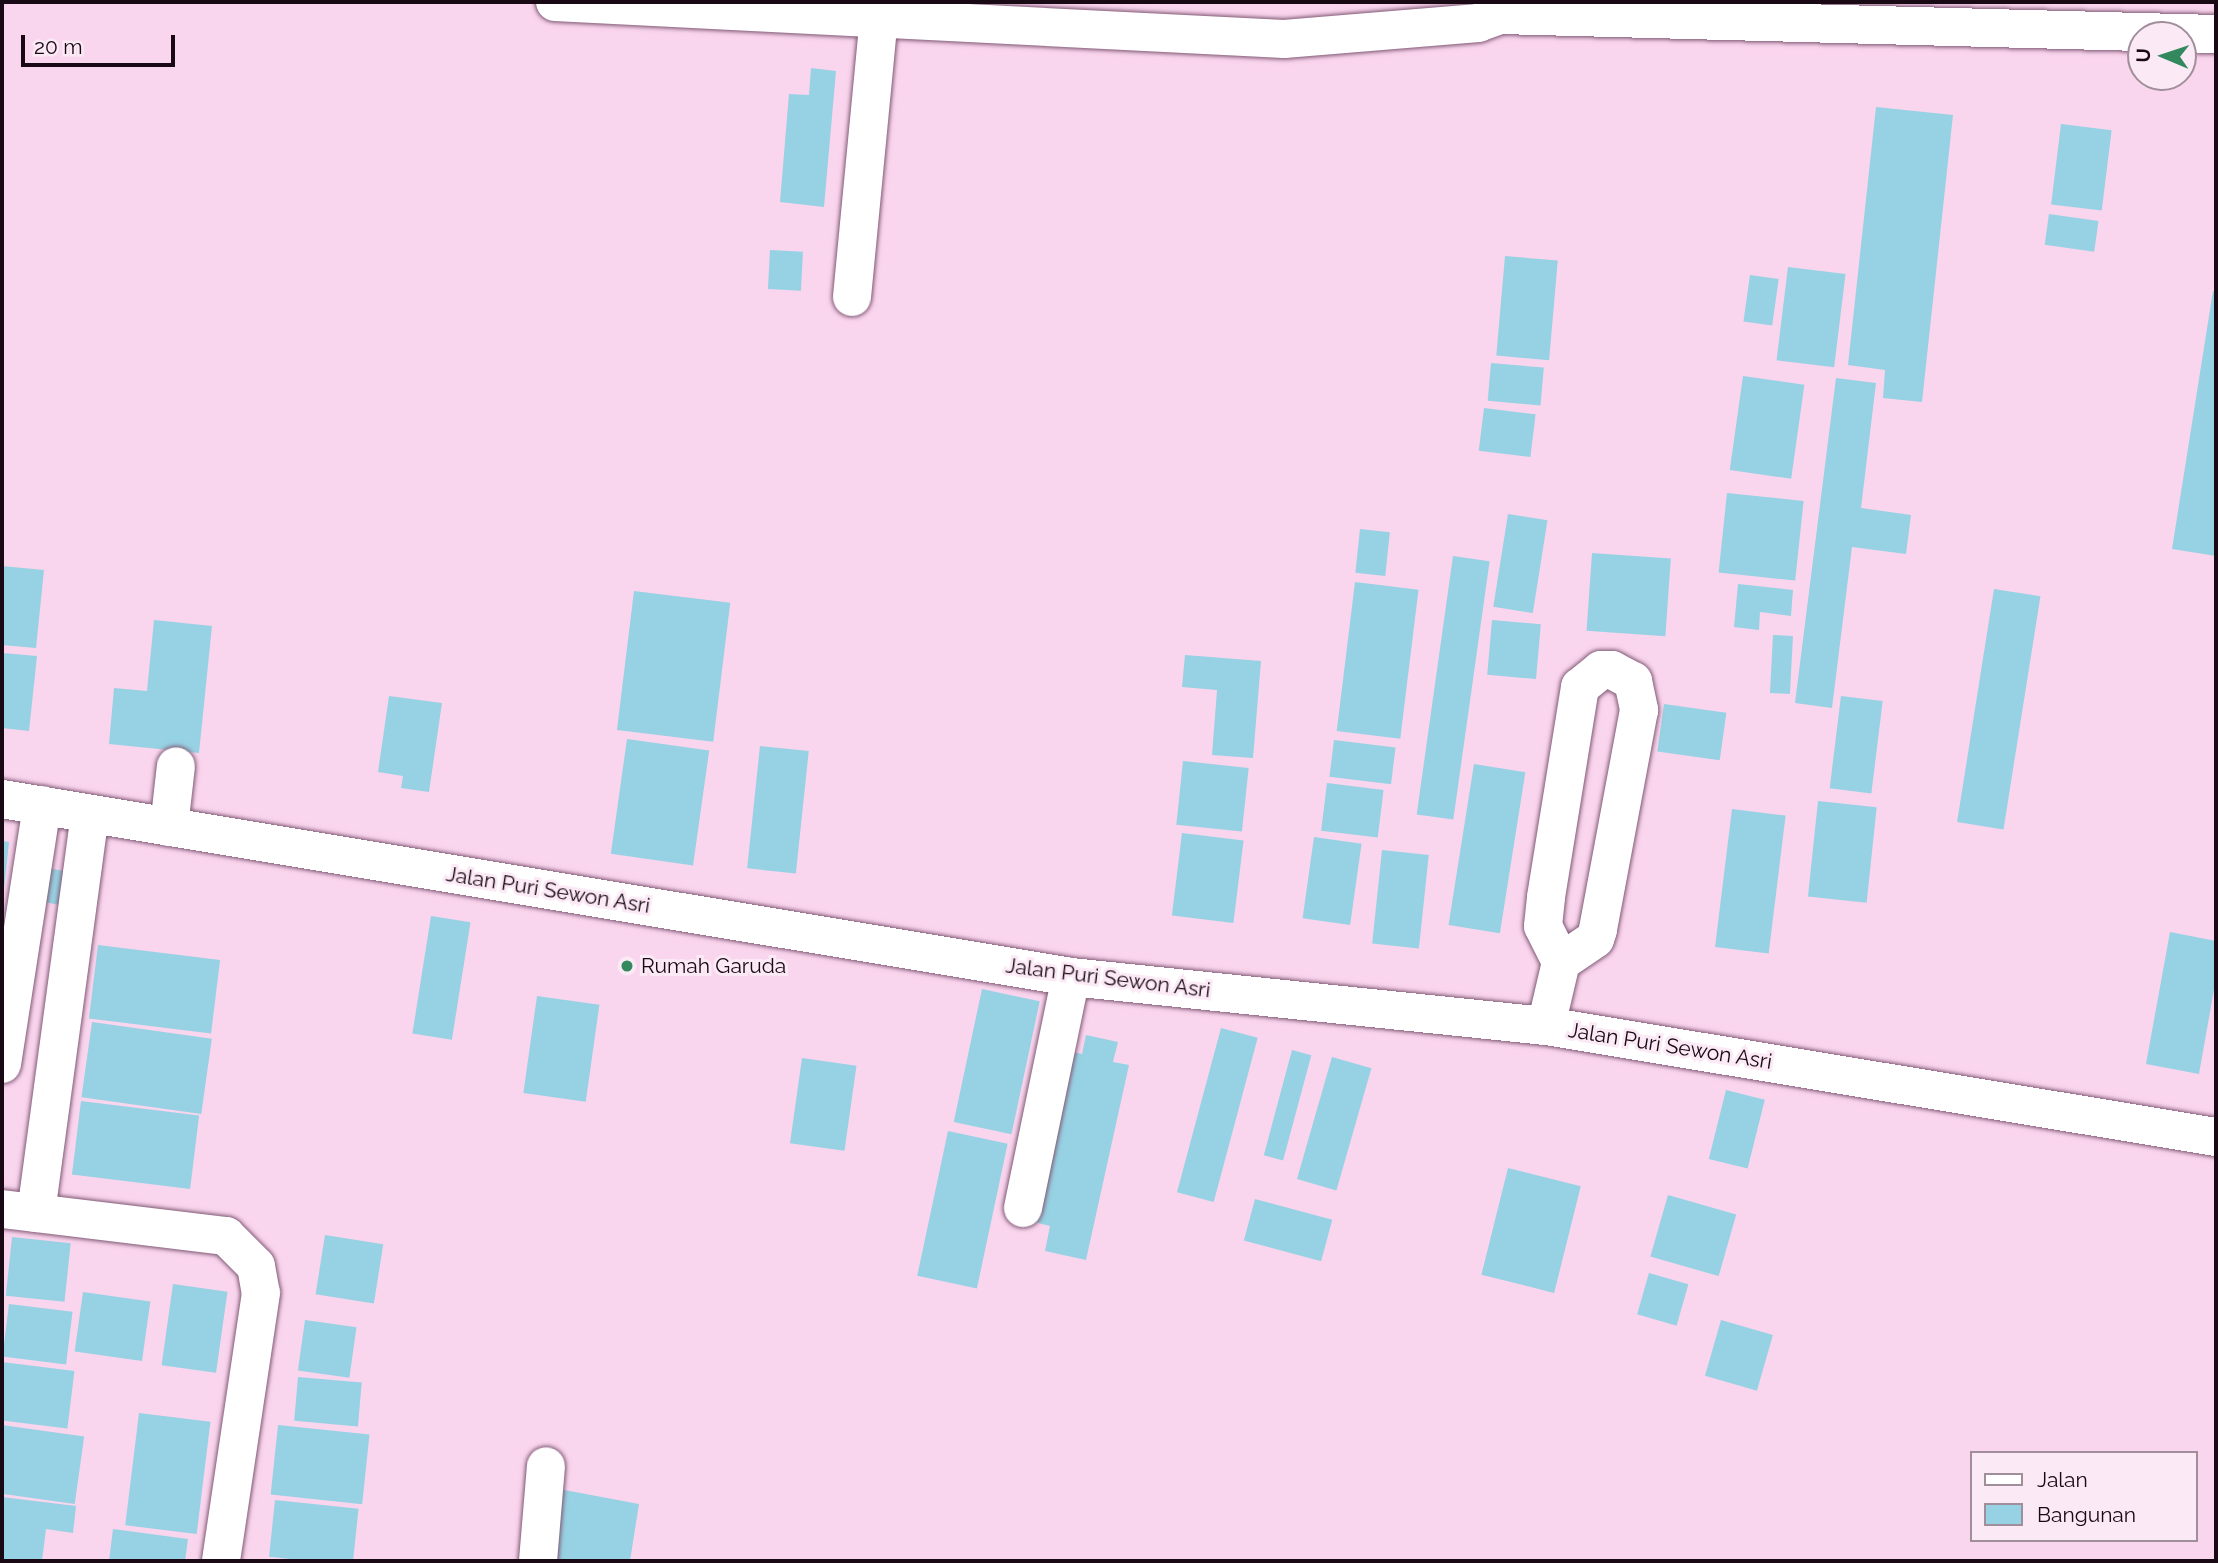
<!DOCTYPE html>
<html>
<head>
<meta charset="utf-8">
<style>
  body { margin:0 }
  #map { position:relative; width:2218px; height:1563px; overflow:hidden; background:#fad5ee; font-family:Raleway,sans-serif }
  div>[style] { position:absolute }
  .building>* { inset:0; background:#96d2e3; transform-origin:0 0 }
  .roads { filter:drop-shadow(0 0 2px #815a76) drop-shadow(0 0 2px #815a76) }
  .minor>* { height:38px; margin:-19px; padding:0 19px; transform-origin:19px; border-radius:19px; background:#fff }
  .dots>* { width:19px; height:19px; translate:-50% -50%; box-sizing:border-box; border:4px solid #fbe9f5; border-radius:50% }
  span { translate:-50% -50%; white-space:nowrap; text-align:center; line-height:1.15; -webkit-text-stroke:6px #fbe9f5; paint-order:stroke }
  .street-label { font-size:21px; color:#180914 }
  .poi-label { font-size:21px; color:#180914 }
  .left { translate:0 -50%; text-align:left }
  .frame { position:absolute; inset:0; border:4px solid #180914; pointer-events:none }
  .legend { position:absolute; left:1970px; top:1451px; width:228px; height:91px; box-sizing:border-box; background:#fbe9f5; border:2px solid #a08f9b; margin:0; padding:9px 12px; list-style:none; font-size:21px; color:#180914 }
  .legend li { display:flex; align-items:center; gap:14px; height:35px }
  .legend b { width:35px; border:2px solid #a08f9b }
  .north { position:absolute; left:2127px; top:21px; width:70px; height:70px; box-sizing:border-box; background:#fbe9f5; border:2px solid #a08f9b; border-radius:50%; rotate:272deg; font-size:19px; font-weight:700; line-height:28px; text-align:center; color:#180914 }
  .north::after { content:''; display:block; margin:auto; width:24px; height:32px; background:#33895d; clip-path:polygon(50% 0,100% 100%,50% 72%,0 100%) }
  .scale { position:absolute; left:21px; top:35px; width:154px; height:32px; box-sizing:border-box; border:4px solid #180914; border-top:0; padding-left:9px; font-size:21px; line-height:24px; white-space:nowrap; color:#180914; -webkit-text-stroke:5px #fbe9f5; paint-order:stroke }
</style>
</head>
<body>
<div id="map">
  <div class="building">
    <i style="clip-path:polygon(811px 68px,836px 71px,824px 207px,780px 202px,789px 94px,809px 95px)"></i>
    <i style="clip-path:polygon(1876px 107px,1953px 115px,1922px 402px,1883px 398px,1885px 370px,1848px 365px)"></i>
    <i style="left:2061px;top:124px;width:51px;height:81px;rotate:7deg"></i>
    <i style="left:2049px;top:214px;width:50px;height:31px;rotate:8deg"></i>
    <i style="left:770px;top:250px;width:33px;height:39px;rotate:3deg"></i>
    <i style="left:1505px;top:256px;width:53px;height:100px;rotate:5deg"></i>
    <i style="left:1788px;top:267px;width:58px;height:94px;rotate:7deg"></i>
    <i style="left:1750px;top:275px;width:29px;height:47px;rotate:8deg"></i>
    <i style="clip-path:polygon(2213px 291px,2216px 292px,2216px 556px,2172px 549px)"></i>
    <i style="left:1491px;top:363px;width:53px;height:38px;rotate:5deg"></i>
    <i style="left:1743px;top:376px;width:62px;height:95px;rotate:8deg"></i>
    <i style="clip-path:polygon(1836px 378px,1876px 383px,1861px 508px,1911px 515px,1906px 554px,1852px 547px,1832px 708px,1795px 703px)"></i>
    <i style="left:1484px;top:408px;width:52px;height:43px;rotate:7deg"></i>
    <i style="left:1727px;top:493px;width:77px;height:80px;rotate:6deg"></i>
    <i style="left:1508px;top:514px;width:40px;height:94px;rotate:9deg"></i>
    <i style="left:1360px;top:529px;width:30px;height:44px;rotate:6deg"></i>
    <i style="left:1592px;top:553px;width:79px;height:78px;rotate:4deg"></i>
    <i style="left:1453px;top:556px;width:37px;height:261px;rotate:8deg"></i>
    <i style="clip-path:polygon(2px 566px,44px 570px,36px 648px,2px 645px)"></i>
    <i style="left:1355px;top:582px;width:64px;height:150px;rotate:7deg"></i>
    <i style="clip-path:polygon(1738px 584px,1793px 590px,1791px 616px,1760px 612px,1759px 630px,1734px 627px)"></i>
    <i style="left:1994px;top:589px;width:47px;height:236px;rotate:9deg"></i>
    <i style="left:634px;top:591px;width:97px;height:140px;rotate:7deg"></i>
    <i style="clip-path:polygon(154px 620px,212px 626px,199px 753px,109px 744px,114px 688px,147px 691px)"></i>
    <i style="left:1492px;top:620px;width:49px;height:55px;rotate:5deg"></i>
    <i style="left:1773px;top:635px;width:20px;height:58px;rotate:3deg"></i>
    <i style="clip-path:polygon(2px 653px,37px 656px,29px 731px,2px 728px)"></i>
    <i style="clip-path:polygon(1185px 655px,1261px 661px,1253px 758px,1212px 755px,1217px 690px,1182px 687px)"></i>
    <i style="clip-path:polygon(389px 696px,442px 703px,429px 792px,401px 788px,403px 776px,378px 772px)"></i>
    <i style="left:1841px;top:696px;width:42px;height:93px;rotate:7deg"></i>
    <i style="left:1664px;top:704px;width:63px;height:48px;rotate:8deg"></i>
    <i style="left:627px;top:739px;width:83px;height:116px;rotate:8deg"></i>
    <i style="left:1334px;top:740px;width:62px;height:37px;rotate:7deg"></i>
    <i style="left:760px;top:746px;width:49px;height:123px;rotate:6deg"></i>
    <i style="left:1183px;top:761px;width:66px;height:64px;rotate:6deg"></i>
    <i style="left:1474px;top:764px;width:52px;height:163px;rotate:9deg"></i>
    <i style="left:1327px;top:783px;width:57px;height:48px;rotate:7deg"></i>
    <i style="left:1818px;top:801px;width:59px;height:96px;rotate:6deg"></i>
    <i style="left:1732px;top:809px;width:54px;height:139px;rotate:7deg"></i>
    <i style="left:1182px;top:833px;width:62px;height:83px;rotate:7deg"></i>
    <i style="left:1314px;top:837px;width:48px;height:82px;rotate:8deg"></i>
    <i style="clip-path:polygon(2px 841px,9px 842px,4px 889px,2px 888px)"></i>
    <i style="left:1382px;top:850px;width:47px;height:94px;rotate:6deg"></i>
    <i style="left:43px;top:867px;width:33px;height:34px;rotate:11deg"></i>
    <i style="left:431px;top:916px;width:40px;height:119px;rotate:9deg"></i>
    <i style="clip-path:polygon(2170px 932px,2216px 941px,2216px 978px,2199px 1074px,2146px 1064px)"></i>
    <i style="left:98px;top:945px;width:123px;height:74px;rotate:7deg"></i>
    <i style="left:982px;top:989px;width:59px;height:136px;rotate:12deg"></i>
    <i style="left:537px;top:996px;width:63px;height:98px;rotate:8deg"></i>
    <i style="left:92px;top:1022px;width:121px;height:76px;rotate:8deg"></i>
    <i style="left:1221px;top:1028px;width:38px;height:170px;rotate:15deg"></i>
    <i style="clip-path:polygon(1086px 1035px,1118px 1042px,1113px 1062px,1129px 1065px,1086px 1260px,1045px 1251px,1050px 1226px,1030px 1221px,1068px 1051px,1082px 1054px)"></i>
    <i style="left:1292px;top:1050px;width:20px;height:109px;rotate:15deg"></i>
    <i style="left:1332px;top:1057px;width:41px;height:127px;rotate:16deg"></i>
    <i style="left:802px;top:1058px;width:55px;height:86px;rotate:8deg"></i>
    <i style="left:1726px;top:1090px;width:40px;height:71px;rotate:14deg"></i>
    <i style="left:81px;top:1101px;width:119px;height:74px;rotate:7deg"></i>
    <i style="left:948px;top:1131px;width:61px;height:148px;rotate:12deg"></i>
    <i style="left:1508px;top:1168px;width:75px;height:110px;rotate:14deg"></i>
    <i style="left:1668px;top:1195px;width:71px;height:64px;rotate:16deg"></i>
    <i style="left:1255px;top:1199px;width:80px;height:43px;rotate:15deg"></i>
    <i style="left:325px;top:1235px;width:59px;height:60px;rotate:9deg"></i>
    <i style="left:12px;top:1237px;width:59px;height:59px;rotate:6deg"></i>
    <i style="left:1649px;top:1273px;width:41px;height:43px;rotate:16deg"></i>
    <i style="left:173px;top:1284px;width:55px;height:82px;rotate:8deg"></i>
    <i style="left:83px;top:1292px;width:68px;height:60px;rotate:8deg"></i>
    <i style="left:9px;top:1304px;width:64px;height:53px;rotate:7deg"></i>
    <i style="left:305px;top:1320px;width:52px;height:51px;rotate:8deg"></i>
    <i style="left:1721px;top:1320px;width:54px;height:58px;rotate:16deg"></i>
    <i style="left:2px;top:1362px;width:73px;height:58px;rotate:7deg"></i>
    <i style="left:298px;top:1377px;width:64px;height:44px;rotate:5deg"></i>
    <i style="left:139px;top:1413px;width:72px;height:113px;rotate:7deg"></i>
    <i style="left:2px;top:1425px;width:83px;height:68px;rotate:8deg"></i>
    <i style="left:278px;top:1425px;width:92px;height:70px;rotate:6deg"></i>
    <i style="clip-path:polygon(559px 1489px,639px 1504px,630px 1561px,546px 1561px)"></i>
    <i style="clip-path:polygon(2px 1497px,76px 1506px,73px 1533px,46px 1529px,42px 1561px,2px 1561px)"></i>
    <i style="left:275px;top:1500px;width:84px;height:57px;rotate:6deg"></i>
    <i style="clip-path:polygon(113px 1529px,188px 1539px,185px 1561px,109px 1561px)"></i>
  </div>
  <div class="roads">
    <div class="minor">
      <i style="left:555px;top:2px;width:730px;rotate:2.91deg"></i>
      <i style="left:1284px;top:39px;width:195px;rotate:-4.7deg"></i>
      <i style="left:1478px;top:23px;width:23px;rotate:-20deg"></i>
      <i style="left:1500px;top:15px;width:16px;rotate:-55deg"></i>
      <i style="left:1500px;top:15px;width:716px;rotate:1.52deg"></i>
      <i style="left:852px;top:297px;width:280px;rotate:-84.5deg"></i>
      <i style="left:2px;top:799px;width:1084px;rotate:9.45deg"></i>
      <i style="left:1071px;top:977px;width:478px;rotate:5.9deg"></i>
      <i style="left:1546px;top:1026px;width:679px;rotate:9.41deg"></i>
      <i style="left:169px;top:827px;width:61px;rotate:-83.5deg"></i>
      <i style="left:1546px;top:1026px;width:66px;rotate:-76.8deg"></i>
      <i style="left:1561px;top:962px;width:40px;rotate:-116.6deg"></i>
      <i style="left:1543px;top:926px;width:29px;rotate:-84deg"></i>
      <i style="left:1546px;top:897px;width:213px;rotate:-80.8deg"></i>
      <i style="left:1580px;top:687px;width:27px;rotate:-39deg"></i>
      <i style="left:1601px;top:670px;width:11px"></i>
      <i style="left:1612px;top:670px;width:24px;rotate:28deg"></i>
      <i style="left:1633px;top:681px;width:30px;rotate:78deg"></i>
      <i style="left:1639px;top:710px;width:224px;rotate:100.6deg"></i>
      <i style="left:1598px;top:930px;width:9px;rotate:108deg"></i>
      <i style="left:1595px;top:939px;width:41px;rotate:145.9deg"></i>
      <i style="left:2px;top:1064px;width:262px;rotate:-81.2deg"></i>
      <i style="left:1023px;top:1208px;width:236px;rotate:-78.3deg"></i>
      <i style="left:2px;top:1209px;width:226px;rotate:6.9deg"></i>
      <i style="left:226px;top:1236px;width:42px;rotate:45deg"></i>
      <i style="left:256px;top:1266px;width:27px;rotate:80deg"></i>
      <i style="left:261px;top:1293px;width:271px;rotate:98.5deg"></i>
      <i style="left:36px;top:1213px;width:402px;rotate:-82.3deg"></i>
      <i style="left:538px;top:1561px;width:95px;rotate:-85.2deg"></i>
    </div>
  </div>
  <div class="dots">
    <i style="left:627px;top:966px;background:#33895d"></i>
  </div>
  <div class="street-label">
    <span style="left:548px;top:890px;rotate:9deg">Jalan Puri Sewon Asri</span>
    <span style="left:1108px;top:978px;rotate:7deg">Jalan Puri Sewon Asri</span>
    <span style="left:1670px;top:1046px;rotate:9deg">Jalan Puri Sewon Asri</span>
  </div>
  <div class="poi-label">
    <span class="left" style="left:641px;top:966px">Rumah Garuda</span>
  </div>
  <div class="frame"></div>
  <ul class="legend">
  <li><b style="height:9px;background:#fff"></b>Jalan</li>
  <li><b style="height:19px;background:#96d2e3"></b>Bangunan</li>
  </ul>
  <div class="north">U</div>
  <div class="scale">20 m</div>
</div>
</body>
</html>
